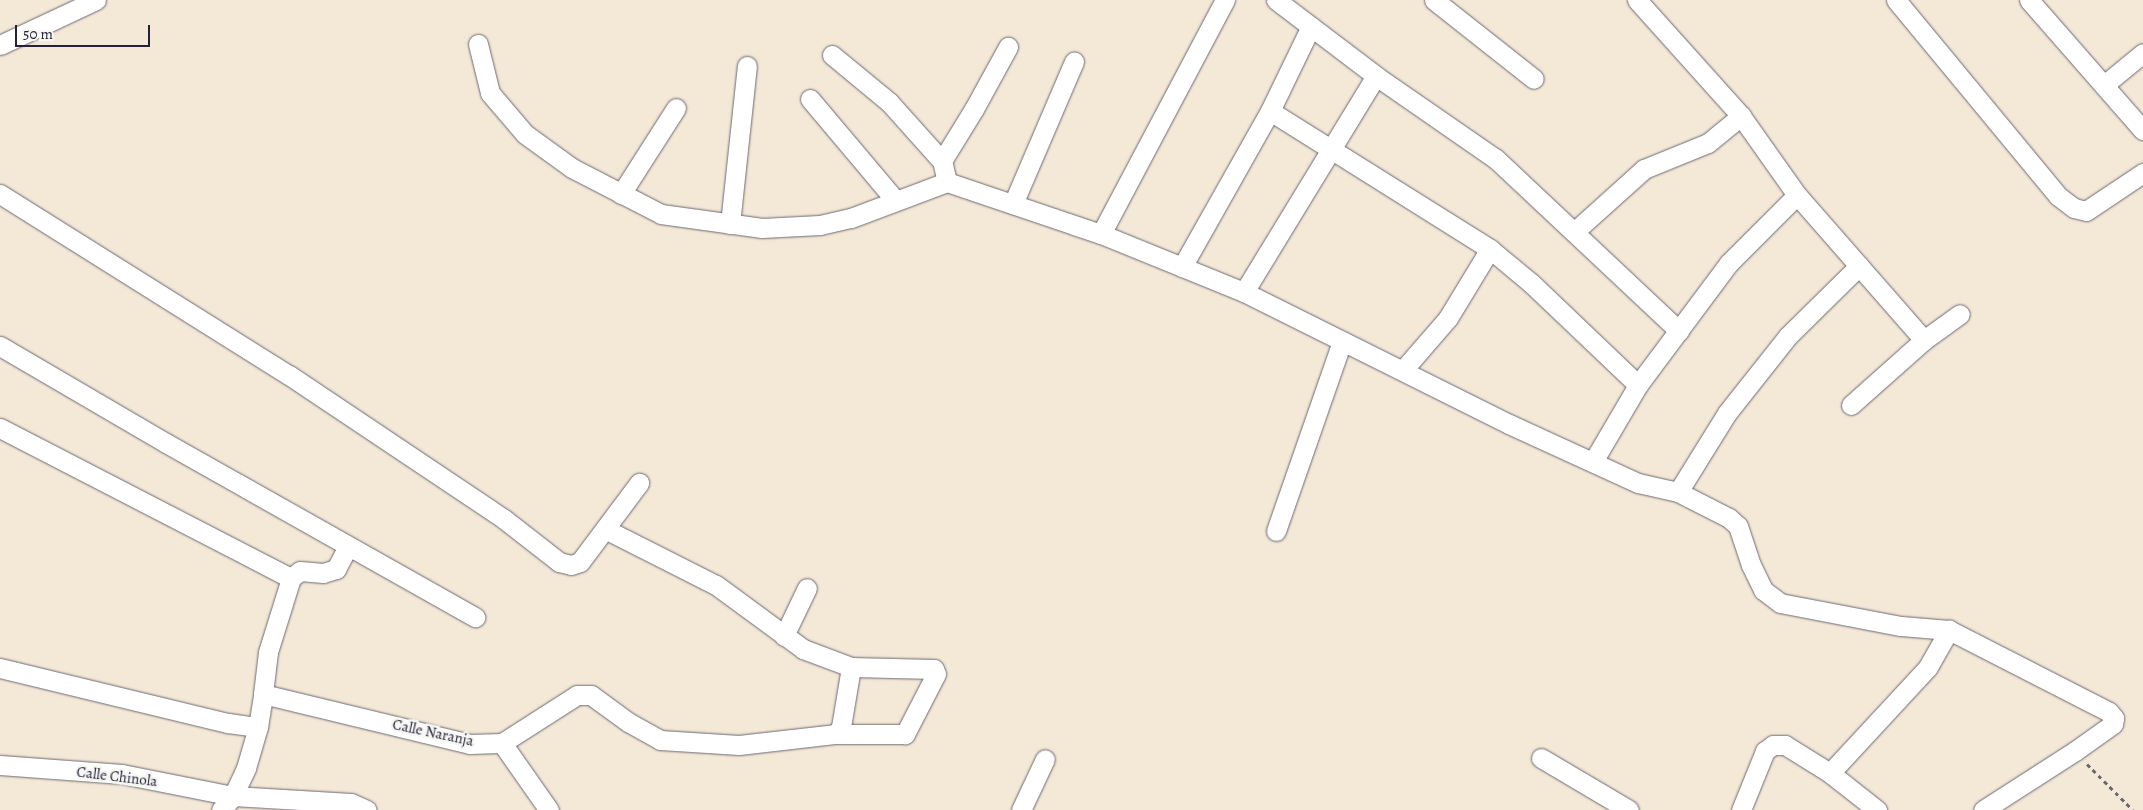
<!DOCTYPE html>
<html>
<head>
<meta charset="utf-8">
<style>
  body { margin:0 }
  #map { position:relative; width:2143px; height:810px; overflow:hidden; background:#f4e9d7; font-family:Alegreya,serif }
  div>[style] { position:absolute }
  .path>* { height:3px; margin-top:-1.5px; transform-origin:0; background:repeating-linear-gradient(90deg,#6c6872 0 4px,transparent 0 8px) }
  .roads { filter:drop-shadow(0 0 1px #6c6872) drop-shadow(0 0 1px #6c6872) }
  .street>* { height:19px; margin:-9.5px; padding:0 9.5px; transform-origin:9.5px; border-radius:9.5px; background:#fff }
  span { translate:-50% -50%; white-space:nowrap; text-align:center; line-height:1.15; -webkit-text-stroke:5px #f6f6f2; paint-order:stroke }
  .street-label { font-size:15px; color:#22223b }
  .scale { position:absolute; left:15px; top:25px; width:135px; height:22px; box-sizing:border-box; border:2px solid #22223b; border-top:0; padding-left:6px; font-size:15px; line-height:18px; white-space:nowrap; color:#22223b; -webkit-text-stroke:4px #f6f6f2; paint-order:stroke }
</style>
</head>
<body>
<div id="map">
  <div class="path">
    <i style="left:2087px;top:764px;width:65px;rotate:45deg"></i>
  </div>
  <div class="roads">
    <div class="street">
      <i style="left:1276px;top:0;width:126px;rotate:37.2deg"></i>
      <i style="left:1376px;top:76px;width:146px;rotate:34.7deg"></i>
      <i style="left:1496px;top:159px;width:251px;rotate:43.2deg"></i>
      <i style="left:1434px;top:0;width:127px;rotate:38.3deg"></i>
      <i style="left:1637px;top:0;width:156px;rotate:48.1deg"></i>
      <i style="left:1741px;top:116px;width:97px;rotate:54.7deg"></i>
      <i style="left:1797px;top:195px;width:193px;rotate:48.8deg"></i>
      <i style="left:1896px;top:0;width:254px;rotate:50.4deg"></i>
      <i style="left:2058px;top:196px;width:20px;rotate:37deg"></i>
      <i style="left:2074px;top:208px;width:12px;rotate:14deg"></i>
      <i style="left:2086px;top:211px;width:69px;rotate:-33.7deg"></i>
      <i style="left:2029px;top:0;width:173px;rotate:48.8deg"></i>
      <i style="left:478px;top:44px;width:50px;rotate:76.2deg"></i>
      <i style="left:490px;top:93px;width:54px;rotate:49.5deg"></i>
      <i style="left:525px;top:134px;width:58px;rotate:35.9deg"></i>
      <i style="left:572px;top:168px;width:100px;rotate:27.3deg"></i>
      <i style="left:661px;top:214px;width:102px;rotate:7.9deg"></i>
      <i style="left:762px;top:228px;width:58px;rotate:-3deg"></i>
      <i style="left:820px;top:225px;width:32px;rotate:-13deg"></i>
      <i style="left:851px;top:218px;width:103px;rotate:-20.6deg"></i>
      <i style="left:947px;top:182px;width:163px;rotate:18.7deg"></i>
      <i style="left:1101px;top:234px;width:154px;rotate:22.1deg"></i>
      <i style="left:1244px;top:292px;width:296px;rotate:26.5deg"></i>
      <i style="left:1509px;top:424px;width:142px;rotate:24.6deg"></i>
      <i style="left:1638px;top:483px;width:41px;rotate:12.7deg"></i>
      <i style="left:1678px;top:492px;width:57px;rotate:27deg"></i>
      <i style="left:1729px;top:518px;width:12px;rotate:42deg"></i>
      <i style="left:1738px;top:526px;width:41px;rotate:71.6deg"></i>
      <i style="left:1751px;top:565px;width:28px;rotate:64deg"></i>
      <i style="left:1763px;top:590px;width:21px;rotate:37deg"></i>
      <i style="left:1780px;top:603px;width:123px;rotate:10.8deg"></i>
      <i style="left:1901px;top:626px;width:48px;rotate:4.8deg"></i>
      <i style="left:1949px;top:630px;width:180px;rotate:27.1deg"></i>
      <i style="left:2109px;top:712px;width:8px;rotate:50deg"></i>
      <i style="left:2114px;top:718px;width:6px;rotate:99deg"></i>
      <i style="left:2113px;top:724px;width:47px;rotate:144.6deg"></i>
      <i style="left:2075px;top:751px;width:109px;rotate:147.3deg"></i>
      <i style="left:0;top:45px;width:106px;rotate:-25.1deg"></i>
      <i style="left:832px;top:55px;width:74px;rotate:39.5deg"></i>
      <i style="left:889px;top:102px;width:79px;rotate:48.1deg"></i>
      <i style="left:2104px;top:85px;width:50px;rotate:-39.4deg"></i>
      <i style="left:810px;top:99px;width:133px;rotate:49.9deg"></i>
      <i style="left:1270px;top:111px;width:260px;rotate:32.1deg"></i>
      <i style="left:1490px;top:249px;width:53px;rotate:39.7deg"></i>
      <i style="left:1531px;top:283px;width:148px;rotate:43.6deg"></i>
      <i style="left:947px;top:182px;width:22px;rotate:-103deg"></i>
      <i style="left:942px;top:161px;width:61px;rotate:-58.4deg"></i>
      <i style="left:974px;top:109px;width:71px;rotate:-61.3deg"></i>
      <i style="left:0;top:194px;width:341px;rotate:32.1deg"></i>
      <i style="left:289px;top:375px;width:259px;rotate:33.8deg"></i>
      <i style="left:504px;top:519px;width:70px;rotate:38deg"></i>
      <i style="left:559px;top:562px;width:12px;rotate:14deg"></i>
      <i style="left:571px;top:565px;width:9px;rotate:-18deg"></i>
      <i style="left:580px;top:562px;width:99px;rotate:-53.2deg"></i>
      <i style="left:621px;top:194px;width:102px;rotate:-57.4deg"></i>
      <i style="left:1013px;top:204px;width:155px;rotate:-66.8deg"></i>
      <i style="left:730px;top:224px;width:159px;rotate:-83.9deg"></i>
      <i style="left:1574px;top:232px;width:94px;rotate:-42deg"></i>
      <i style="left:1644px;top:169px;width:69px;rotate:-22.1deg"></i>
      <i style="left:1708px;top:143px;width:43px;rotate:-39.3deg"></i>
      <i style="left:1101px;top:234px;width:265px;rotate:-62.1deg"></i>
      <i style="left:1182px;top:267px;width:179px;rotate:-60.6deg"></i>
      <i style="left:1270px;top:111px;width:94px;rotate:-64.2deg"></i>
      <i style="left:1244px;top:292px;width:253px;rotate:-58.6deg"></i>
      <i style="left:0;top:346px;width:192px;rotate:30.3deg"></i>
      <i style="left:166px;top:443px;width:355px;rotate:29.4deg"></i>
      <i style="left:1403px;top:370px;width:69px;rotate:-49.1deg"></i>
      <i style="left:1448px;top:318px;width:81px;rotate:-58.7deg"></i>
      <i style="left:1851px;top:405px;width:98px;rotate:-41.7deg"></i>
      <i style="left:1924px;top:340px;width:44px;rotate:-35.8deg"></i>
      <i style="left:0;top:428px;width:327px;rotate:27.3deg"></i>
      <i style="left:1594px;top:460px;width:87px;rotate:-59.6deg"></i>
      <i style="left:1638px;top:385px;width:152px;rotate:-53.3deg"></i>
      <i style="left:1729px;top:263px;width:96px;rotate:-45deg"></i>
      <i style="left:1678px;top:492px;width:93px;rotate:-58.2deg"></i>
      <i style="left:1727px;top:413px;width:98px;rotate:-51.6deg"></i>
      <i style="left:1788px;top:336px;width:100px;rotate:-44.6deg"></i>
      <i style="left:605px;top:529px;width:124px;rotate:26.8deg"></i>
      <i style="left:716px;top:585px;width:108px;rotate:36.3deg"></i>
      <i style="left:803px;top:649px;width:51px;rotate:20.6deg"></i>
      <i style="left:851px;top:667px;width:83px;rotate:1.4deg"></i>
      <i style="left:934px;top:669px;width:5px;rotate:68deg"></i>
      <i style="left:936px;top:674px;width:68px;rotate:117.3deg"></i>
      <i style="left:905px;top:734px;width:69px;rotate:180deg"></i>
      <i style="left:1276px;top:531px;width:201px;rotate:-70.8deg"></i>
      <i style="left:784px;top:636px;width:53px;rotate:-64.4deg"></i>
      <i style="left:0;top:668px;width:235px;rotate:13.6deg"></i>
      <i style="left:228px;top:723px;width:30px;rotate:8deg"></i>
      <i style="left:258px;top:727px;width:33px;rotate:-81deg"></i>
      <i style="left:263px;top:694px;width:213px;rotate:13.6deg"></i>
      <i style="left:470px;top:744px;width:32px;rotate:-2deg"></i>
      <i style="left:502px;top:743px;width:89px;rotate:-32.6deg"></i>
      <i style="left:577px;top:695px;width:14px"></i>
      <i style="left:591px;top:695px;width:46px;rotate:36.1deg"></i>
      <i style="left:628px;top:722px;width:37px;rotate:29deg"></i>
      <i style="left:660px;top:740px;width:79px;rotate:3.6deg"></i>
      <i style="left:739px;top:745px;width:98px;rotate:-6.5deg"></i>
      <i style="left:836px;top:734px;width:9px;rotate:-54deg"></i>
      <i style="left:841px;top:727px;width:61px;rotate:-80.5deg"></i>
      <i style="left:263px;top:694px;width:42px;rotate:-83.2deg"></i>
      <i style="left:268px;top:652px;width:77px;rotate:-72.7deg"></i>
      <i style="left:291px;top:578px;width:11px;rotate:-38deg"></i>
      <i style="left:300px;top:571px;width:23px;rotate:5deg"></i>
      <i style="left:323px;top:573px;width:14px;rotate:-17deg"></i>
      <i style="left:336px;top:569px;width:26px;rotate:-62deg"></i>
      <i style="left:502px;top:743px;width:82px;rotate:55deg"></i>
      <i style="left:1541px;top:758px;width:102px;rotate:30.6deg"></i>
      <i style="left:0;top:765px;width:122px;rotate:4.2deg"></i>
      <i style="left:122px;top:774px;width:113px;rotate:11.2deg"></i>
      <i style="left:233px;top:796px;width:118px;rotate:3.4deg"></i>
      <i style="left:351px;top:803px;width:17px;rotate:24deg"></i>
      <i style="left:1830px;top:773px;width:60px;rotate:38.2deg"></i>
      <i style="left:221px;top:810px;width:18px;rotate:-49deg"></i>
      <i style="left:233px;top:796px;width:31px;rotate:-65deg"></i>
      <i style="left:246px;top:768px;width:43px;rotate:-73.7deg"></i>
      <i style="left:1021px;top:810px;width:56px;rotate:-64.8deg"></i>
      <i style="left:1741px;top:810px;width:64px;rotate:-67.9deg"></i>
      <i style="left:1765px;top:751px;width:10px;rotate:-37deg"></i>
      <i style="left:1773px;top:745px;width:12px"></i>
      <i style="left:1785px;top:745px;width:53px;rotate:31.9deg"></i>
      <i style="left:1830px;top:773px;width:144px;rotate:-47.2deg"></i>
      <i style="left:1928px;top:667px;width:43px;rotate:-60.4deg"></i>
    </div>
  </div>
  <div class="street-label">
    <span style="left:433px;top:733px;rotate:12deg">Calle Naranja</span>
    <span style="left:117px;top:777px;rotate:7deg">Calle Chinola</span>
  </div>
  <div class="scale">50 m</div>
</div>
</body>
</html>
